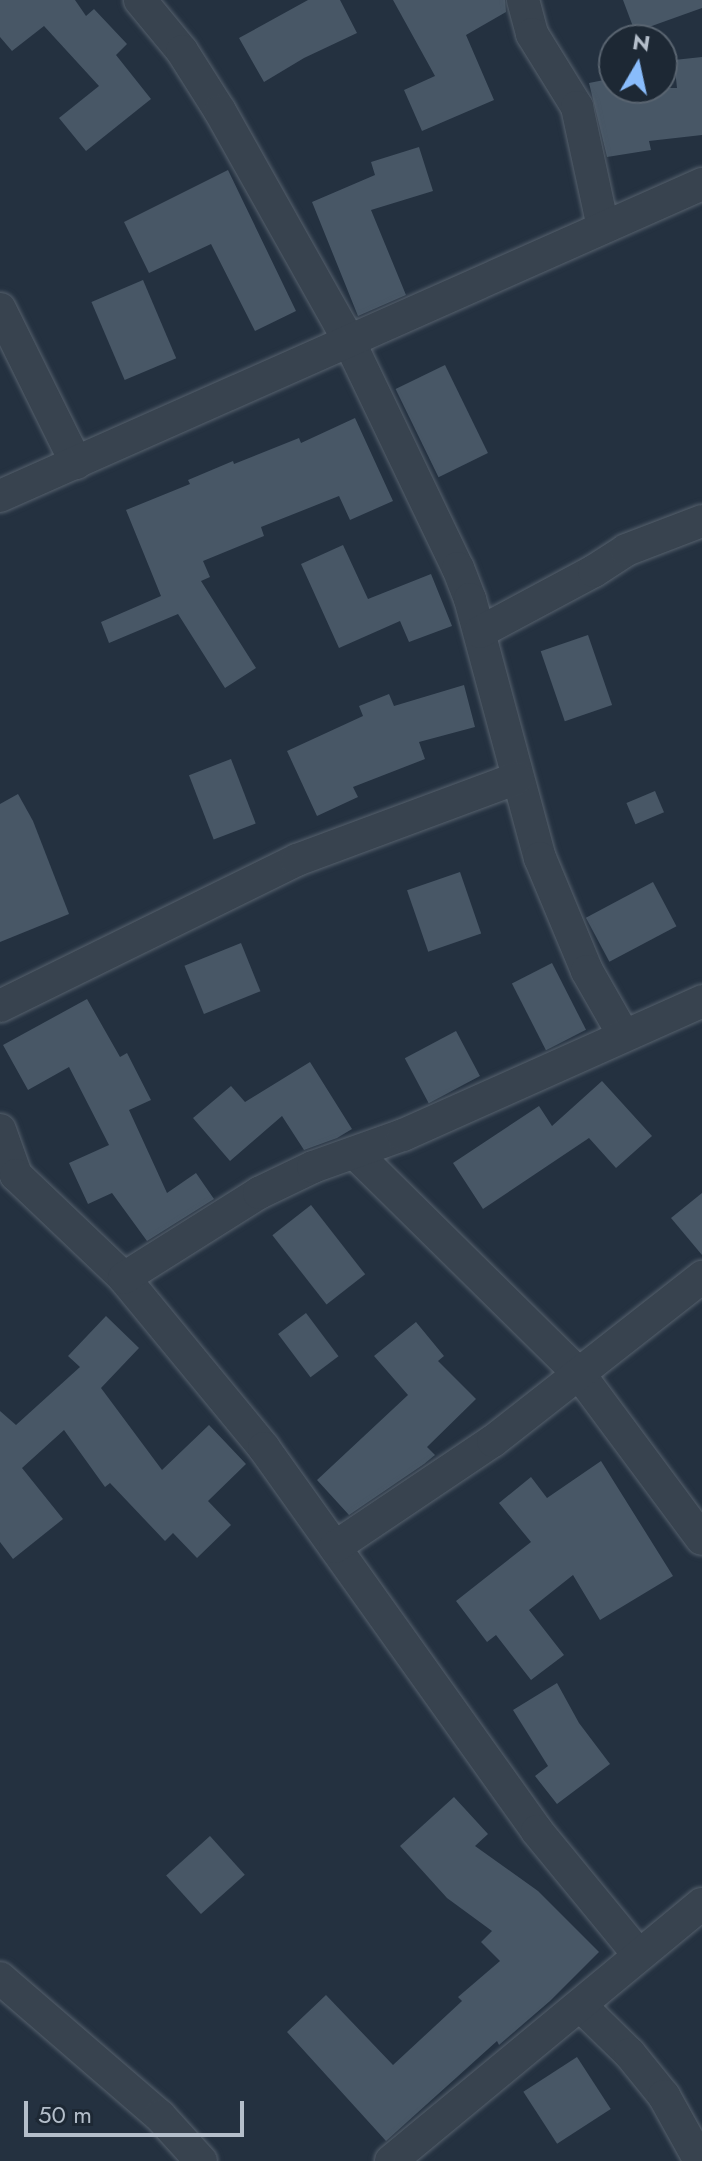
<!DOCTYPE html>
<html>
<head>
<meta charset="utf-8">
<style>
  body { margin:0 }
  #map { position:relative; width:702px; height:2161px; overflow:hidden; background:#243140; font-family:Jost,sans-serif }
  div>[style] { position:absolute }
  .building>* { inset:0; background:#485766; transform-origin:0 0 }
  .roads { filter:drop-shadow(0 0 2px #56616d) drop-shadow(0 0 2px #56616d) }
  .minor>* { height:32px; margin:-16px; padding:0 16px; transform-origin:16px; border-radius:16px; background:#38434f }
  span { translate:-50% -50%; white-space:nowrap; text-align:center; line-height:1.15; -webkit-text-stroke:6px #1d2834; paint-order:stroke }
  .north { position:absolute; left:598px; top:24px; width:80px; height:80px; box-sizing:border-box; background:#1d2834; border:2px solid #596470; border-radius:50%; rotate:9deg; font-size:22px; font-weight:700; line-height:32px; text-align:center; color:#b4beca }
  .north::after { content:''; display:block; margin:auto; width:28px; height:36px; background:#89bcfb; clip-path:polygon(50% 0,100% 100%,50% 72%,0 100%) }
  .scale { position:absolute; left:24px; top:2101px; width:220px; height:36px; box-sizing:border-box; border:4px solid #b4beca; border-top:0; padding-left:10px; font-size:24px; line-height:28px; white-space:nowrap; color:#b4beca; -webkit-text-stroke:6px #1d2834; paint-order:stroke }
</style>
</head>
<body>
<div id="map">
  <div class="building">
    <i style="clip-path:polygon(0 0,75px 0,86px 16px,94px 9px,127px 44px,116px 55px,151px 99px,86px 151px,59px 118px,99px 86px,44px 26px,12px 51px,0 37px)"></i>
    <i style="clip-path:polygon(308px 0,340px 0,357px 33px,304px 58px,264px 82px,239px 38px)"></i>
    <i style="clip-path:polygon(393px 0,505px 0,506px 12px,466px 35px,494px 100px,422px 131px,404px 90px,435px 76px)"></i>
    <i style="clip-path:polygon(623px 0,702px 0,702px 8px,635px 32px)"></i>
    <i style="clip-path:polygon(702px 57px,702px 135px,649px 141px,651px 150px,607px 157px,589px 83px,614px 78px,614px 88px,677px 88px,674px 60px)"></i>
    <i style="clip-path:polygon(419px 147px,433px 191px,371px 210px,406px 295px,358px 316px,312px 202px,375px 175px,371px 162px)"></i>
    <i style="clip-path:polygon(228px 170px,296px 311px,255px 331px,211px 244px,149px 273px,124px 222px)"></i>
    <i style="left:143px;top:280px;width:85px;height:56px;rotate:67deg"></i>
    <i style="left:445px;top:365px;width:98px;height:55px;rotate:64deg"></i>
    <i style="clip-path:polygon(355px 418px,393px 501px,350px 520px,339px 496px,261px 527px,264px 536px,203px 561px,210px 577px,201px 581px,256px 668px,225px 688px,178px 614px,109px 643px,101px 622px,161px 596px,126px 510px,190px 484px,188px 480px,233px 461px,234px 464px,299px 438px,301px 443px)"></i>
    <i style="clip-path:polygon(343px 545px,368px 599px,431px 574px,452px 626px,409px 642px,400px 621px,339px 648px,301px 564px)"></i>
    <i style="left:588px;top:635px;width:74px;height:50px;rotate:71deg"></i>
    <i style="clip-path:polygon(464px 685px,475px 727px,419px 742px,425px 759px,353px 787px,358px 797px,317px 816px,287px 751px,363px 716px,359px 706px,389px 694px,394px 706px)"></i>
    <i style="left:231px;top:759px;width:69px;height:45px;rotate:69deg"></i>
    <i style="left:655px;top:791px;width:23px;height:31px;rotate:67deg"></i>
    <i style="clip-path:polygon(18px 794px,33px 821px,69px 914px,0 942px,0 804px)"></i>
    <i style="left:460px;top:872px;width:65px;height:56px;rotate:71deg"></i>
    <i style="left:653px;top:882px;width:50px;height:76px;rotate:62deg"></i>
    <i style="left:241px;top:943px;width:52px;height:61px;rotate:68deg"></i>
    <i style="left:552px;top:963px;width:75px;height:45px;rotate:63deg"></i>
    <i style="clip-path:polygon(87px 999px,120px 1057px,127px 1053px,151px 1100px,129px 1110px,167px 1193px,196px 1173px,214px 1199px,147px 1241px,112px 1193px,88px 1204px,69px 1163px,109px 1145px,69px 1067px,28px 1090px,3px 1045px)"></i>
    <i style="left:456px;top:1031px;width:51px;height:58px;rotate:62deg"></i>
    <i style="clip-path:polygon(310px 1062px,352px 1129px,337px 1138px,304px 1150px,282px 1116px,230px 1161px,193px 1118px,231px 1086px,245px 1102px)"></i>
    <i style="clip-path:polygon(602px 1081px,652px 1136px,616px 1168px,589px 1138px,483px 1209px,453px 1163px,539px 1106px,552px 1126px)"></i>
    <i style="clip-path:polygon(702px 1193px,702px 1255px,671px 1218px)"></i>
    <i style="left:311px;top:1205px;width:88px;height:49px;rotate:52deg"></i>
    <i style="left:306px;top:1313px;width:54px;height:35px;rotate:53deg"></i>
    <i style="clip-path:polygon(106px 1316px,139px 1348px,101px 1388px,162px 1470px,209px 1425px,246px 1464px,208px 1501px,231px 1525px,197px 1558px,173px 1533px,165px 1541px,110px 1483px,105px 1487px,64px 1430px,22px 1468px,63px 1519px,13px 1559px,0 1542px,0 1411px,16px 1425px,80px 1367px,68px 1356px)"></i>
    <i style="clip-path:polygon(416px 1322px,444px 1356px,438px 1361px,476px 1399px,427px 1447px,435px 1455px,424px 1464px,349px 1515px,317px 1480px,408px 1395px,374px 1356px)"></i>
    <i style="clip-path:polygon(601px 1461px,673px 1576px,600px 1620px,573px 1575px,529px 1610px,564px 1655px,531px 1680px,496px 1635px,487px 1642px,456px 1601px,531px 1542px,499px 1503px,531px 1477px,547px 1498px)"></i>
    <i style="clip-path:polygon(557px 1683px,579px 1723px,610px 1764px,557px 1804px,535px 1776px,548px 1766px,513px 1710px)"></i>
    <i style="clip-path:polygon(454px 1797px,488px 1834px,475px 1846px,538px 1891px,599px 1952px,550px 2001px,499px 2045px,497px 2041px,386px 2141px,287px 2032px,326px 1995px,393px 2065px,462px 2001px,458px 1997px,500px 1961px,481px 1942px,492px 1931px,447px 1898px,400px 1846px)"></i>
    <i style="left:210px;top:1836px;width:52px;height:59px;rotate:48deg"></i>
    <i style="left:577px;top:2057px;width:62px;height:64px;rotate:57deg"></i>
  </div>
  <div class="roads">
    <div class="minor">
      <i style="left:140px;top:0;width:66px;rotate:50.5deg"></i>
      <i style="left:182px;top:51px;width:71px;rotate:57.7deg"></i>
      <i style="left:220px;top:111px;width:264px;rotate:60.7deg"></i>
      <i style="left:349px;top:341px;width:252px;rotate:64.4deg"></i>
      <i style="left:458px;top:568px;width:33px;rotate:69deg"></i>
      <i style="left:470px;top:599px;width:268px;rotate:74.9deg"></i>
      <i style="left:540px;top:858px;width:122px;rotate:67.4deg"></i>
      <i style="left:587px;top:971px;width:73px;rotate:60.3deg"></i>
      <i style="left:523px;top:0;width:35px;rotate:75deg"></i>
      <i style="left:532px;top:34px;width:86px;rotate:58.3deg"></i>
      <i style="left:577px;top:107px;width:123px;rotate:77.8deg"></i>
      <i style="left:0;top:309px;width:172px;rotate:63.7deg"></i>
      <i style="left:0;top:496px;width:768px;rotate:-23.96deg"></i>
      <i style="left:480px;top:632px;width:129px;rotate:-28.2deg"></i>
      <i style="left:594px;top:571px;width:38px;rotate:-33deg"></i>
      <i style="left:626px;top:550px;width:81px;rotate:-20.9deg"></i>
      <i style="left:0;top:1006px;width:331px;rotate:-26.2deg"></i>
      <i style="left:297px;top:860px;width:235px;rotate:-20.4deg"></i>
      <i style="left:0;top:1130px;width:48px;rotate:70.4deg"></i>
      <i style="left:16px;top:1175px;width:149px;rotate:43.6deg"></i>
      <i style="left:124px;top:1278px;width:220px;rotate:50.5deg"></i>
      <i style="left:264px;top:1448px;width:470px;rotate:54.5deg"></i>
      <i style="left:537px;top:1831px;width:159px;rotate:50.6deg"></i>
      <i style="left:355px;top:1153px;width:316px;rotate:44.6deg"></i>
      <i style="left:580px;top:1375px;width:204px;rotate:53.4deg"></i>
      <i style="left:124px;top:1278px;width:160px;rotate:-32.2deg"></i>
      <i style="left:259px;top:1193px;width:60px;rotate:-25.7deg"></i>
      <i style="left:313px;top:1167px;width:96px;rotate:-19.6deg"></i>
      <i style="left:403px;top:1135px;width:328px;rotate:-24.1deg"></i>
      <i style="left:335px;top:1547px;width:190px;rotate:-33.9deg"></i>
      <i style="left:493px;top:1441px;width:266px;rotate:-38.1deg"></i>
      <i style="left:0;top:1978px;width:211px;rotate:40.8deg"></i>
      <i style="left:160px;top:2116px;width:61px;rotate:47.7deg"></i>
      <i style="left:582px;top:2007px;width:67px;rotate:44.4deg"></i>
      <i style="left:630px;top:2054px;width:54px;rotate:51deg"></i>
      <i style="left:664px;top:2096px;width:74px;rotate:61deg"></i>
      <i style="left:391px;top:2161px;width:403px;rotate:-39.6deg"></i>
    </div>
  </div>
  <div class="north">N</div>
  <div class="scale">50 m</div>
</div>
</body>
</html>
